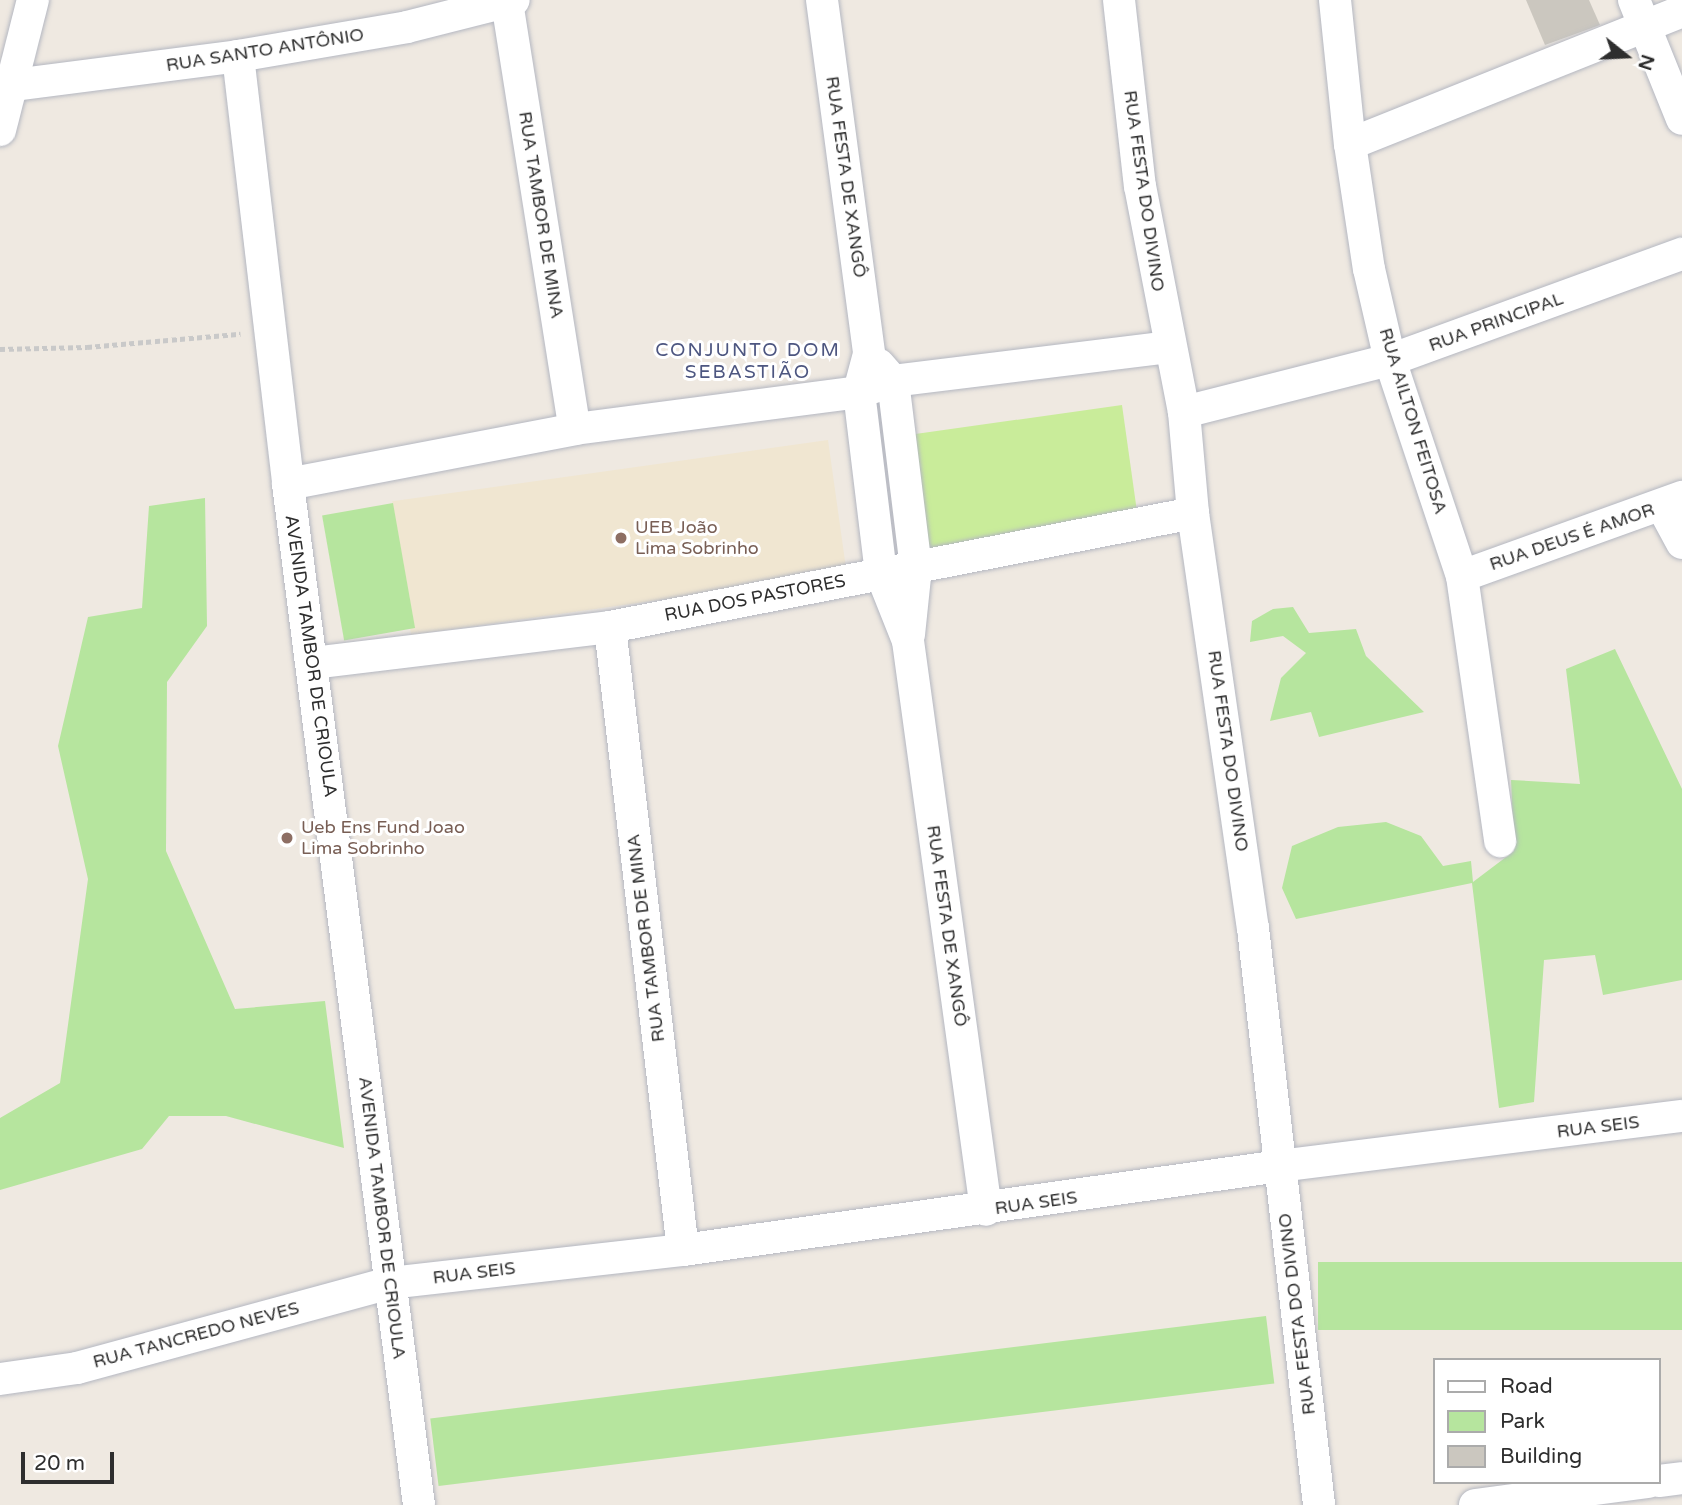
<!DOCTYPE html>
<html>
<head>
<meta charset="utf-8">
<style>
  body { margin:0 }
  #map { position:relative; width:1682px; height:1505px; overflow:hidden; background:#efe9e1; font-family:"Varela Round",sans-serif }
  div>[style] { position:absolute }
  .education>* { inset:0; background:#f0e6d1; transform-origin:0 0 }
  .green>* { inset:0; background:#b6e59e; transform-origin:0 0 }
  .pitch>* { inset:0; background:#c9ec9a; transform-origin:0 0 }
  .building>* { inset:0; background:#cbc7bf }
  .path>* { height:4.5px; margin-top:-2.25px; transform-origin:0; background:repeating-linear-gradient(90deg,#c9c9c9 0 5px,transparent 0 8.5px) }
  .roads { filter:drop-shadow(0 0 2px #b4b7c1) drop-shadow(0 0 2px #b4b7c1) }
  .minor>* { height:32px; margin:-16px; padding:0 16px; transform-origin:16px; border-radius:16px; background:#fff }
  .dots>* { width:19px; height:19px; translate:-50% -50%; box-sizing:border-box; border:4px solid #fff; border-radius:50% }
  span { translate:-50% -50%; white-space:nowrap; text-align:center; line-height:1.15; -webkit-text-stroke:6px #fff; paint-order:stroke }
  .street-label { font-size:18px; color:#2e2e2e }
  .education-label { font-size:18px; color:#785e54 }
  .left { translate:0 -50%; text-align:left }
  .neighbourhood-label { font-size:19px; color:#4d5680; letter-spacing:2px }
  .legend { position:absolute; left:1433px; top:1358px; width:228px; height:126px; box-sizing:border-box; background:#fff; border:2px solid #ababab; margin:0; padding:9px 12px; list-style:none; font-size:21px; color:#2e2e2e }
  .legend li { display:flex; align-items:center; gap:14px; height:35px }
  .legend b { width:35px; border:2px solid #ababab }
  .north { position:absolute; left:1591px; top:21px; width:70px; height:70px; -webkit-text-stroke:5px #fff; paint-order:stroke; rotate:108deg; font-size:19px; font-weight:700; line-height:28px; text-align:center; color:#2e2e2e }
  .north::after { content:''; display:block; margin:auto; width:24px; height:32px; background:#2e2e2e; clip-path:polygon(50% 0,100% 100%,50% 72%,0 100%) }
  .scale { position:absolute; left:21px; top:1452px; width:93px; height:32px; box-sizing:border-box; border:4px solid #2e2e2e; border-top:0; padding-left:9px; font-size:21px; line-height:24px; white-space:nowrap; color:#2e2e2e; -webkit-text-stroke:5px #fff; paint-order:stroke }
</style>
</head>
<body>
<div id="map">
  <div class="education">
    <i style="left:828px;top:440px;width:135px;height:440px;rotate:82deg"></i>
  </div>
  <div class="green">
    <i style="clip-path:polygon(205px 498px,207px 626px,167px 682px,166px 851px,235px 1009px,325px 1001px,344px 1148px,226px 1116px,169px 1116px,142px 1149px,0 1190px,0 1118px,60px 1083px,88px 879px,58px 746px,88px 617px,142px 608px,149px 506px)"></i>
    <i style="left:393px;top:503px;width:127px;height:72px;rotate:80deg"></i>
    <i style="clip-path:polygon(1293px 607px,1309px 633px,1356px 629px,1366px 656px,1424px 712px,1319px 737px,1311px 712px,1270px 721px,1281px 678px,1306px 653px,1283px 636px,1250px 642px,1252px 621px,1273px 609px)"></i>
    <i style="clip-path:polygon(1615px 649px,1682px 789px,1682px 980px,1603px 995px,1595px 955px,1544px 960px,1534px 1102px,1499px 1108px,1472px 883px,1296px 919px,1282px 888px,1292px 846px,1338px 827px,1386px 822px,1421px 836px,1443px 866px,1471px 861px,1473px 882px,1514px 851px,1511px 780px,1580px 784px,1566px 669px)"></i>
    <i style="left:1682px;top:1262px;width:68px;height:364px;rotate:90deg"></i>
    <i style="left:1266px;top:1316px;width:68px;height:842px;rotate:83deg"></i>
  </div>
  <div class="pitch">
    <i style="left:1122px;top:405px;width:123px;height:214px;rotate:82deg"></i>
  </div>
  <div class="building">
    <i style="clip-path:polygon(1526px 0,1589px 0,1600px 25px,1545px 45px)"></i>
  </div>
  <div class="path">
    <i style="left:0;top:349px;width:87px;rotate:-1.3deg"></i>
    <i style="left:87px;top:347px;width:154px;rotate:-4.9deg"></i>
  </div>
  <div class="roads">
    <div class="minor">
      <i style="left:822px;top:0;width:357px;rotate:82.4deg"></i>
      <i style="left:869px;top:354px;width:39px;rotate:105deg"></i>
      <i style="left:859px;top:392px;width:182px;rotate:83.1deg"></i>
      <i style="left:881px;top:573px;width:73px;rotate:68.3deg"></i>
      <i style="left:908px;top:641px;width:574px;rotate:82.19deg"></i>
      <i style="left:1119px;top:0;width:187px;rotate:83.6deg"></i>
      <i style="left:1140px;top:186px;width:230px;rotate:79deg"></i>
      <i style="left:1184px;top:412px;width:101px;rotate:84.9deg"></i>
      <i style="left:1193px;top:513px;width:419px;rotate:81.8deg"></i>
      <i style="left:1253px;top:928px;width:581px;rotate:83.47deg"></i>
      <i style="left:1335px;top:0;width:145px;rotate:84.1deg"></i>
      <i style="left:1350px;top:144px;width:126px;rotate:81.4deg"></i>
      <i style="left:1369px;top:269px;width:93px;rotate:77deg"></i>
      <i style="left:1390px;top:360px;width:228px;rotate:71.6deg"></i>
      <i style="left:1462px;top:576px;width:268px;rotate:81.8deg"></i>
      <i style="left:1634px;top:0;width:128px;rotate:68deg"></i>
      <i style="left:507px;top:2px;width:432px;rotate:81deg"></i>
      <i style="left:238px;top:56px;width:431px;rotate:83.3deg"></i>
      <i style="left:288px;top:484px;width:1029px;rotate:82.69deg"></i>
      <i style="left:13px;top:85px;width:227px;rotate:-7.3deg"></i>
      <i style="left:238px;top:56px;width:171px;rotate:-9.7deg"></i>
      <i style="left:407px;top:27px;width:110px;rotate:-14.2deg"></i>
      <i style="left:0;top:130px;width:134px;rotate:-75.8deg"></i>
      <i style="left:1350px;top:144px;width:358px;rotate:-21.8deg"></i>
      <i style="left:879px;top:365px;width:21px;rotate:49deg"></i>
      <i style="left:893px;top:381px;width:187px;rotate:83deg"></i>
      <i style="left:916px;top:567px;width:68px;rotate:95.9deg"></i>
      <i style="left:1184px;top:412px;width:212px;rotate:-14.2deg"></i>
      <i style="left:1390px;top:360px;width:311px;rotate:-20deg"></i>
      <i style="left:288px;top:484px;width:292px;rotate:-10.8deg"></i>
      <i style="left:575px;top:429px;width:286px;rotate:-7.4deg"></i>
      <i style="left:859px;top:392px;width:36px;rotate:-18deg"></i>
      <i style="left:893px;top:381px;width:278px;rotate:-7deg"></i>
      <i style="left:1662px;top:506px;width:42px;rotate:61.6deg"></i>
      <i style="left:1462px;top:576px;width:234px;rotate:-19.8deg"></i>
      <i style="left:610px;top:627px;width:627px;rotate:83.32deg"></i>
      <i style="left:313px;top:663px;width:299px;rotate:-6.9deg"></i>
      <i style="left:610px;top:627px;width:594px;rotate:-11.06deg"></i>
      <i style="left:0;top:1379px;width:78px;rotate:-8.1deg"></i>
      <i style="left:77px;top:1368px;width:323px;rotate:-15.2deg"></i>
      <i style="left:389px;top:1283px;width:296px;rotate:-6.4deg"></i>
      <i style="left:683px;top:1250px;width:603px;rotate:-8.01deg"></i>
      <i style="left:1280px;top:1166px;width:405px;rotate:-7.1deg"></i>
      <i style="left:1659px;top:1481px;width:23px;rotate:-7deg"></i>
      <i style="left:1475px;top:1505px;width:175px;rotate:-7.6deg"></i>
    </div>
  </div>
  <div class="dots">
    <i style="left:621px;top:538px;background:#8d6e63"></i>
    <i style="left:287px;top:838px;background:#8d6e63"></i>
  </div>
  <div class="street-label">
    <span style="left:265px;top:50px;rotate:-9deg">RUA SANTO ANTÔNIO</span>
    <span style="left:846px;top:177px;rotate:82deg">RUA FESTA DE XANGÔ</span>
    <span style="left:1144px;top:191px;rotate:82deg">RUA FESTA DO DIVINO</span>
    <span style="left:541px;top:215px;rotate:81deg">RUA TAMBOR DE MINA</span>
    <span style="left:1496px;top:322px;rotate:-20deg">RUA PRINCIPAL</span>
    <span style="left:1413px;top:421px;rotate:73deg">RUA AILTON FEITOSA</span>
    <span style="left:1572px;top:537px;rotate:-19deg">RUA DEUS É AMOR</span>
    <span style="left:755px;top:598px;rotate:-11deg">RUA DOS PASTORES</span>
    <span style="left:311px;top:656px;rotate:82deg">AVENIDA TAMBOR DE CRIOULA</span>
    <span style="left:1228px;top:751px;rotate:82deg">RUA FESTA DO DIVINO</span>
    <span style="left:947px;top:926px;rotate:82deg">RUA FESTA DE XANGÔ</span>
    <span style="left:646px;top:938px;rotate:-97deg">RUA TAMBOR DE MINA</span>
    <span style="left:1598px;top:1127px;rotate:-7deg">RUA SEIS</span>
    <span style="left:1036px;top:1203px;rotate:-8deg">RUA SEIS</span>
    <span style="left:382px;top:1218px;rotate:83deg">AVENIDA TAMBOR DE CRIOULA</span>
    <span style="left:474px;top:1273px;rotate:-7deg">RUA SEIS</span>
    <span style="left:1297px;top:1314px;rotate:-97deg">RUA FESTA DO DIVINO</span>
    <span style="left:196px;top:1335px;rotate:-15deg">RUA TANCREDO NEVES</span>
  </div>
  <div class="education-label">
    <span class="left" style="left:635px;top:538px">UEB João<br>Lima Sobrinho</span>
    <span class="left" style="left:301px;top:838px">Ueb Ens Fund Joao<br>Lima Sobrinho</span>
  </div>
  <div class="neighbourhood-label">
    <span style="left:748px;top:362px">CONJUNTO DOM<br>SEBASTIÃO</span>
  </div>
  <ul class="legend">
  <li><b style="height:9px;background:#fff"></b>Road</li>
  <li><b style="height:19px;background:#b6e59e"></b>Park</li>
  <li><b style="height:19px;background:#cbc7bf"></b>Building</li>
  </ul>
  <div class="north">N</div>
  <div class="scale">20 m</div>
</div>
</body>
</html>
